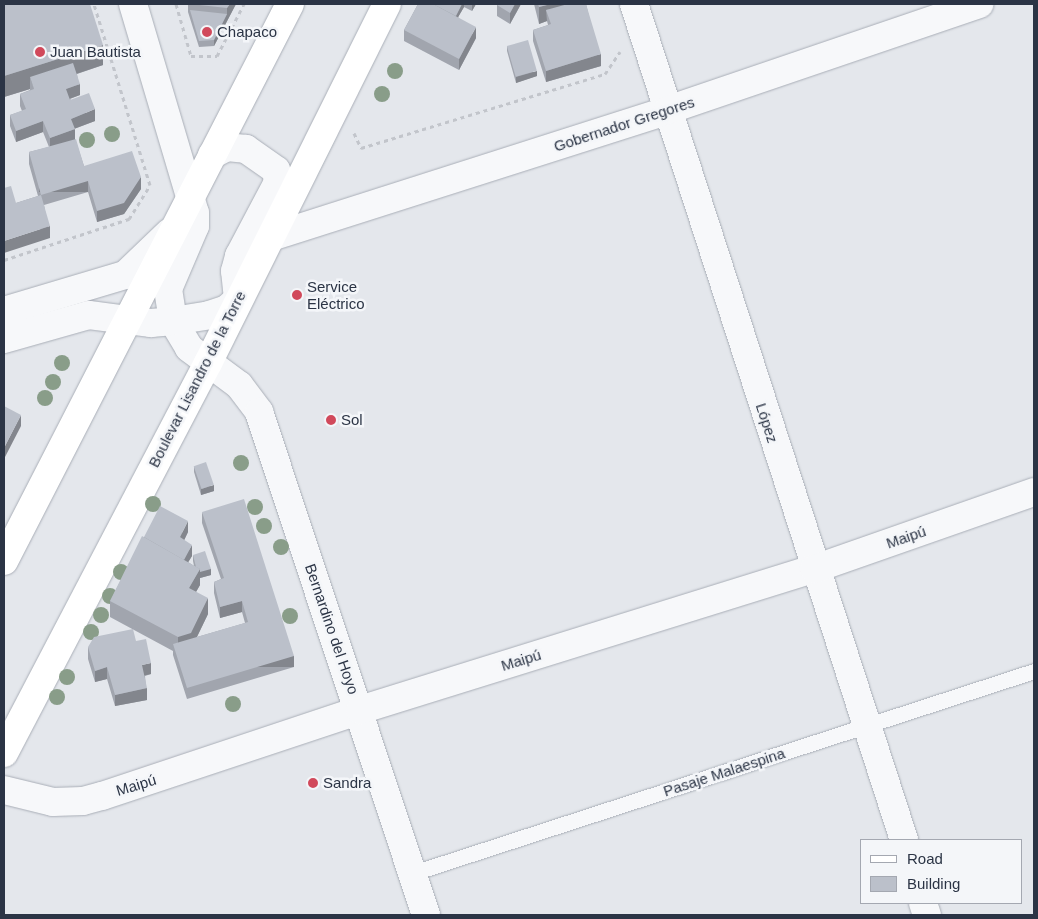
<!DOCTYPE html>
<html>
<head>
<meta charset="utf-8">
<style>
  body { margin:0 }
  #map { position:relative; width:1038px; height:919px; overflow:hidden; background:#e4e7ec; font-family:Arial,sans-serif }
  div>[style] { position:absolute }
  .path>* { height:3px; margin-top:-1.5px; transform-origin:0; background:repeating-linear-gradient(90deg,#c2c5cb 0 4px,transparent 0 8px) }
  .roads { filter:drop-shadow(0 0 1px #a9aeb7) drop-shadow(0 0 1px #a9aeb7) }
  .lane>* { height:15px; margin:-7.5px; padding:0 7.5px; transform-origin:7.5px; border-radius:7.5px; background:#f7f8fa }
  .street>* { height:28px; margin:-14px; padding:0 14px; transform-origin:14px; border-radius:14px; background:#f7f8fa }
  .secondary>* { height:28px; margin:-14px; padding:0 14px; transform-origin:14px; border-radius:14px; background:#fff }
  .trees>* { width:16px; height:16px; margin:-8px; border-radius:50%; background:#899d89 }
  .wall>* { inset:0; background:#a1a5ae }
  .shaded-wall>* { inset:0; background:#83868d; transform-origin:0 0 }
  .building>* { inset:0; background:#bbc0ca; transform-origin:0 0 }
  .dots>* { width:14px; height:14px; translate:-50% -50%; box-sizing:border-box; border:2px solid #f4f6f9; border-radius:50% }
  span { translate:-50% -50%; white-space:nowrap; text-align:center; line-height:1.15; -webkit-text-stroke:5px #f4f6f9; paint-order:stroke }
  .poi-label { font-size:15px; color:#2b3445 }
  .left { translate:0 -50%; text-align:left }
  .street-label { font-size:15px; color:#2b3445 }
  .frame { position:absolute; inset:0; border:5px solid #2b3445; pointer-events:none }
  .legend { position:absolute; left:860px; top:839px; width:162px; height:65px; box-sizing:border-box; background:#f4f6f9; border:1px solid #a4a8b1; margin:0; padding:6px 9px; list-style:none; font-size:15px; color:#2b3445 }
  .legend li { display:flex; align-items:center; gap:10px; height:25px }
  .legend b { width:25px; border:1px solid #a4a8b1 }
</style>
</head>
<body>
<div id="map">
  <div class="path">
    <i style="left:176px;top:4px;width:54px;rotate:73.9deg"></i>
    <i style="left:191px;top:56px;width:26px"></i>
    <i style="left:217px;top:56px;width:59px;rotate:-62.6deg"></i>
    <i style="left:354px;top:133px;width:17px;rotate:65deg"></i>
    <i style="left:361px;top:148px;width:255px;rotate:-16.9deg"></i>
    <i style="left:605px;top:74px;width:27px;rotate:-56deg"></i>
    <i style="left:4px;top:260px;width:132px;rotate:-18.2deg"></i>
    <i style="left:129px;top:219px;width:40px;rotate:-58deg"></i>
    <i style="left:150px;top:185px;width:189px;rotate:-107.2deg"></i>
  </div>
  <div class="roads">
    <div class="lane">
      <i style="left:413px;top:873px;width:653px;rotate:-18.02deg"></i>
    </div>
    <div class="street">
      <i style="left:133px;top:4px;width:218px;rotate:73.5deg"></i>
      <i style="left:195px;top:213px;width:13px;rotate:90deg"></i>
      <i style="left:195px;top:226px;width:69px;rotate:113.2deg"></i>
      <i style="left:168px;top:289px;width:32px;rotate:81deg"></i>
      <i style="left:173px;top:321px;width:31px;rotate:59deg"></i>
      <i style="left:189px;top:348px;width:62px;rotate:36.5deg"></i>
      <i style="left:239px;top:385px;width:34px;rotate:53deg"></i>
      <i style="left:259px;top:412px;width:530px;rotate:71.63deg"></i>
      <i style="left:634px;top:4px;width:879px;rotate:72.1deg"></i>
      <i style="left:268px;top:238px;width:420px;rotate:-17.7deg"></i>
      <i style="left:668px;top:110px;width:329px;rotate:-18.8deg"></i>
      <i style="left:4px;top:311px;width:126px;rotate:-16.6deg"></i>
      <i style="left:125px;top:275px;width:62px;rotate:-43.7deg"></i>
      <i style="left:4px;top:339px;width:88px;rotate:-15.8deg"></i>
      <i style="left:89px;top:315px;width:63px;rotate:7.4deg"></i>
      <i style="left:151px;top:323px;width:22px;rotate:-5deg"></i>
      <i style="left:173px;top:321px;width:36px;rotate:-9deg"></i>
      <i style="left:209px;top:315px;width:19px;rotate:-18deg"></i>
      <i style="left:227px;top:309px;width:15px;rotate:-42deg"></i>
      <i style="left:238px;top:299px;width:28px;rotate:-96deg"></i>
      <i style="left:235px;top:271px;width:16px;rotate:-75deg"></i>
      <i style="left:239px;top:256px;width:84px;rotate:-62.2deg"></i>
      <i style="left:278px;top:182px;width:12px;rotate:-99deg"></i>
      <i style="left:276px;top:170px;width:37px;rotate:-145deg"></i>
      <i style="left:246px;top:149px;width:19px;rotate:-174deg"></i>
      <i style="left:227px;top:147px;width:17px;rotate:152deg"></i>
      <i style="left:4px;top:790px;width:50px;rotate:13.8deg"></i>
      <i style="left:53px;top:802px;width:30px;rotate:-2deg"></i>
      <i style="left:83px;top:801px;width:20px;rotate:-15deg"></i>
      <i style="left:102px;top:796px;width:272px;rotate:-18.4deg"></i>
      <i style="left:360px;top:710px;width:475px;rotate:-17.3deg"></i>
      <i style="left:814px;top:569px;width:233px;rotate:-19.3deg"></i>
      <i style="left:923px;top:903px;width:13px;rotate:72deg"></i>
    </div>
    <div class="secondary">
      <i style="left:4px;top:561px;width:626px;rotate:-62.82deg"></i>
      <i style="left:4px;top:753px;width:440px;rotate:-62.4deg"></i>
      <i style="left:208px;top:363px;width:401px;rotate:-63.5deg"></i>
    </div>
  </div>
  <div class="trees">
    <i style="left:395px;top:71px"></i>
    <i style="left:382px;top:94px"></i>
    <i style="left:112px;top:134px"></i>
    <i style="left:87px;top:140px"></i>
    <i style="left:62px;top:363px"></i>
    <i style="left:53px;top:382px"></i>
    <i style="left:45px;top:398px"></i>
    <i style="left:241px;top:463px"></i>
    <i style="left:153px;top:504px"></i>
    <i style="left:255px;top:507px"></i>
    <i style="left:264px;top:526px"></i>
    <i style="left:281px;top:547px"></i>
    <i style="left:121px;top:572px"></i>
    <i style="left:110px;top:596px"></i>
    <i style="left:101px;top:615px"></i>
    <i style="left:290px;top:616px"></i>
    <i style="left:91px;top:632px"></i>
    <i style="left:67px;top:677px"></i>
    <i style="left:57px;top:697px"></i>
    <i style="left:233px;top:704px"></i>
  </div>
  <div class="wall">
    <i style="clip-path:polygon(4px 4px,103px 65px,77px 74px,80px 95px,70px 99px,95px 121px,74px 129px,75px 139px,84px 166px,141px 189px,124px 214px,97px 222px,88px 192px,44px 205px,50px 238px,16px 203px,38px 196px,29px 164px,29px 152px,49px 147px,43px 132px,16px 142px,10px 126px,10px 115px,22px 111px,20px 106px,20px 94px,30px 90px,30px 89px,4px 97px)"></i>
    <i style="clip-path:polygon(188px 4px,236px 4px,214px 46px,199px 47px,188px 12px)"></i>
    <i style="clip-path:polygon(418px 4px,476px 4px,472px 11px,464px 7px,458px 17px,476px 38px,459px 70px,404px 41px,404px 30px)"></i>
    <i style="clip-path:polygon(521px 4px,510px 24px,497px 16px,497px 5px)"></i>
    <i style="clip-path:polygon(534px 4px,586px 4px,601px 66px,546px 82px,533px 41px,533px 30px,548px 25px,547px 21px,539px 24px)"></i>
    <i style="clip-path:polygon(507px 46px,537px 76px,516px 83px,507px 51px)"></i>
    <i style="clip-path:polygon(194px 466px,214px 491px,201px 495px,194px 472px)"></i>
    <i style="clip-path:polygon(202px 512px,294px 667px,187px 699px,173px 655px,173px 651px,110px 617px,110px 601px,144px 537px,188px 532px,184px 540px,192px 556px,188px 562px,194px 566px,193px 561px,193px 555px,211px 575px,200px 578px,200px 585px,196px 592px,208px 614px,197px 637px,245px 623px,242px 612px,220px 618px,214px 593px,214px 582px,221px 579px,202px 523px)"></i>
    <i style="clip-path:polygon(88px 647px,151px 674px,145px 676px,147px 700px,115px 706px,107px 679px,95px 682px,88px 659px)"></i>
  </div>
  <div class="shaded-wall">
    <i style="clip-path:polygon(230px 4px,236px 4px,214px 46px,214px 40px,227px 14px,227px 8px)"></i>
    <i style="clip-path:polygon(462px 4px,464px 4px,464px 7px,453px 26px,453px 20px)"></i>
    <i style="clip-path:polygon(473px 4px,476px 4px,472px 11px,472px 5px)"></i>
    <i style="clip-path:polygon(515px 4px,521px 4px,510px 24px,510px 13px)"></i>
    <i style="clip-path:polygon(551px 4px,585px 4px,546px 10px,547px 21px,539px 24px,539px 7px)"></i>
    <i style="clip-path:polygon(476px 27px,476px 38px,459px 70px,459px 59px)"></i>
    <i style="clip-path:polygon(103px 45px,103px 65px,34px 88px,30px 77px,30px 89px,4px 97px,4px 76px)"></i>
    <i style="clip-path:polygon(601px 54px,601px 66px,546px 82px,546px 71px)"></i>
    <i style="clip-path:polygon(537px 71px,537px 76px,516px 83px,516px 77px)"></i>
    <i style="clip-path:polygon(80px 84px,80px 95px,66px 100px,66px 89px)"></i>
    <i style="clip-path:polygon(95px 109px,95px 121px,71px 130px,71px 119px)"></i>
    <i style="clip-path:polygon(43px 121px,43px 132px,16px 142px,16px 131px)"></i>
    <i style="clip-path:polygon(75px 129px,75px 140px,50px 150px,50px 138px)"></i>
    <i style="clip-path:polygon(141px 177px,141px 189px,124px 214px,97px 222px,97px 211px)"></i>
    <i style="left:88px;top:181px;width:11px;height:49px;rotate:90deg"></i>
    <i style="clip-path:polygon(50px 226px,50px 238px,4px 253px,4px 241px)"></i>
    <i style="clip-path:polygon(21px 415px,21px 426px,4px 459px,4px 448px)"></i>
    <i style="clip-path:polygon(214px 485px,214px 491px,201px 495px,201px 489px)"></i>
    <i style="clip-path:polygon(188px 521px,188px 532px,180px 549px,180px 537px)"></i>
    <i style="clip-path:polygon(192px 545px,192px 556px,181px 574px,181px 563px)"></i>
    <i style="clip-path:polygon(200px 569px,211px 569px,211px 575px,200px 578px,200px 585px,189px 604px,189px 588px)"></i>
    <i style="clip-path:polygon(208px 598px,208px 614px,191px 649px,178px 654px,178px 637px)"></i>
    <i style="clip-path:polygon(242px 601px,242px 612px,220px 618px,220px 607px)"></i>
    <i style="left:294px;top:656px;width:11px;height:112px;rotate:90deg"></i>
    <i style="clip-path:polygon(151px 663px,151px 674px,142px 676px,142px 665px)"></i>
    <i style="clip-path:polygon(107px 667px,107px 679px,95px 682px,95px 671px)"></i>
    <i style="clip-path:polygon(147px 688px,147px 700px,115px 706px,115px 695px)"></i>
  </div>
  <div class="building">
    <i style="clip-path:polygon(4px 4px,90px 4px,103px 45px,4px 76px)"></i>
    <i style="clip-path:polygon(189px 4px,230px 4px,227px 8px,190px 4px)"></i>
    <i style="clip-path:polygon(418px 4px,433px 4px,476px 27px,459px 59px,404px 30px)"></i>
    <i style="clip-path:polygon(433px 4px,462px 4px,456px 16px)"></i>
    <i style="clip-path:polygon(498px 4px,515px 4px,510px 13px,497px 5px)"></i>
    <i style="clip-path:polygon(538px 4px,551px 4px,539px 7px)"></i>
    <i style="clip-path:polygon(568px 4px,586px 4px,601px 54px,546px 71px,533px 30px,551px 24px,546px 10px)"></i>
    <i style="clip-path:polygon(190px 10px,227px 14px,214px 40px,199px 41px)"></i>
    <i style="left:528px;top:40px;width:32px;height:22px;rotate:74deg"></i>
    <i style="clip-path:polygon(73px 63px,80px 84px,66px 89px,70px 100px,89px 93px,95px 109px,71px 119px,75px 129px,50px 138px,43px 121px,16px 131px,10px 115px,26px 109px,20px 94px,34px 89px,30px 77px)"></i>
    <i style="clip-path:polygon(76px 139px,84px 166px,132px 151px,141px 177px,124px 203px,97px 211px,88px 181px,41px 195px,29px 152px)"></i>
    <i style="clip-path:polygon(11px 186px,16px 203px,41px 195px,50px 226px,4px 241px,4px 188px)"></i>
    <i style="clip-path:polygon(4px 406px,21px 415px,4px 448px)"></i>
    <i style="left:206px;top:462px;width:24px;height:13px;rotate:71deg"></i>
    <i style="clip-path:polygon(244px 499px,294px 656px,187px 688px,173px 644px,248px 622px,242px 601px,220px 607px,214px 582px,224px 578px,202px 512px)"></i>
    <i style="clip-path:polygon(160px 506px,188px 521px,180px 537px,192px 545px,184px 560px,144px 537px)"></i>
    <i style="clip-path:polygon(142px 536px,200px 569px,189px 588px,208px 598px,191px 633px,178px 637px,110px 601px)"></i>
    <i style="clip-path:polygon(205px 551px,211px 569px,200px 572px,200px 569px,196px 567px,193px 555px)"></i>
    <i style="clip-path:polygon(133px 629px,136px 641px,146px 639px,151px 663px,142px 665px,147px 688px,115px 695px,107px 667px,95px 671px,88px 647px,94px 637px)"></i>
  </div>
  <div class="dots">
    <i style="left:207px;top:32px;background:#d1495b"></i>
    <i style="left:40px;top:52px;background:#d1495b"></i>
    <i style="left:297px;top:295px;background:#d1495b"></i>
    <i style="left:331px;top:420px;background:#d1495b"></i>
    <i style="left:313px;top:783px;background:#d1495b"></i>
  </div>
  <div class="poi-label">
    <span class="left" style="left:217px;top:32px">Chapaco</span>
    <span class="left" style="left:50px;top:52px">Juan Bautista</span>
    <span class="left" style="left:307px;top:295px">Service<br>Eléctrico</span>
    <span class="left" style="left:341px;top:420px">Sol</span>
    <span class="left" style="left:323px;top:783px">Sandra</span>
  </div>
  <div class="street-label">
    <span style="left:624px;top:124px;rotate:-18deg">Gobernador Gregores</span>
    <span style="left:197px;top:379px;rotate:-63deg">Boulevar Lisandro de la Torre</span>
    <span style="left:767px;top:423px;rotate:72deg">López</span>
    <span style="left:906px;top:537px;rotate:-19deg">Maipú</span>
    <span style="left:332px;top:629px;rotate:71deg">Bernardino del Hoyo</span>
    <span style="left:521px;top:660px;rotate:-17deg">Maipú</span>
    <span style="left:724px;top:772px;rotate:-18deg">Pasaje Malaespina</span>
    <span style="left:136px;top:785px;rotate:-17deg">Maipú</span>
  </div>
  <div class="frame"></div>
  <ul class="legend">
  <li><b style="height:6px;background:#fff"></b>Road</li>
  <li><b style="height:14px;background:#bbc0ca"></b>Building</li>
  </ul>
</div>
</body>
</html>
